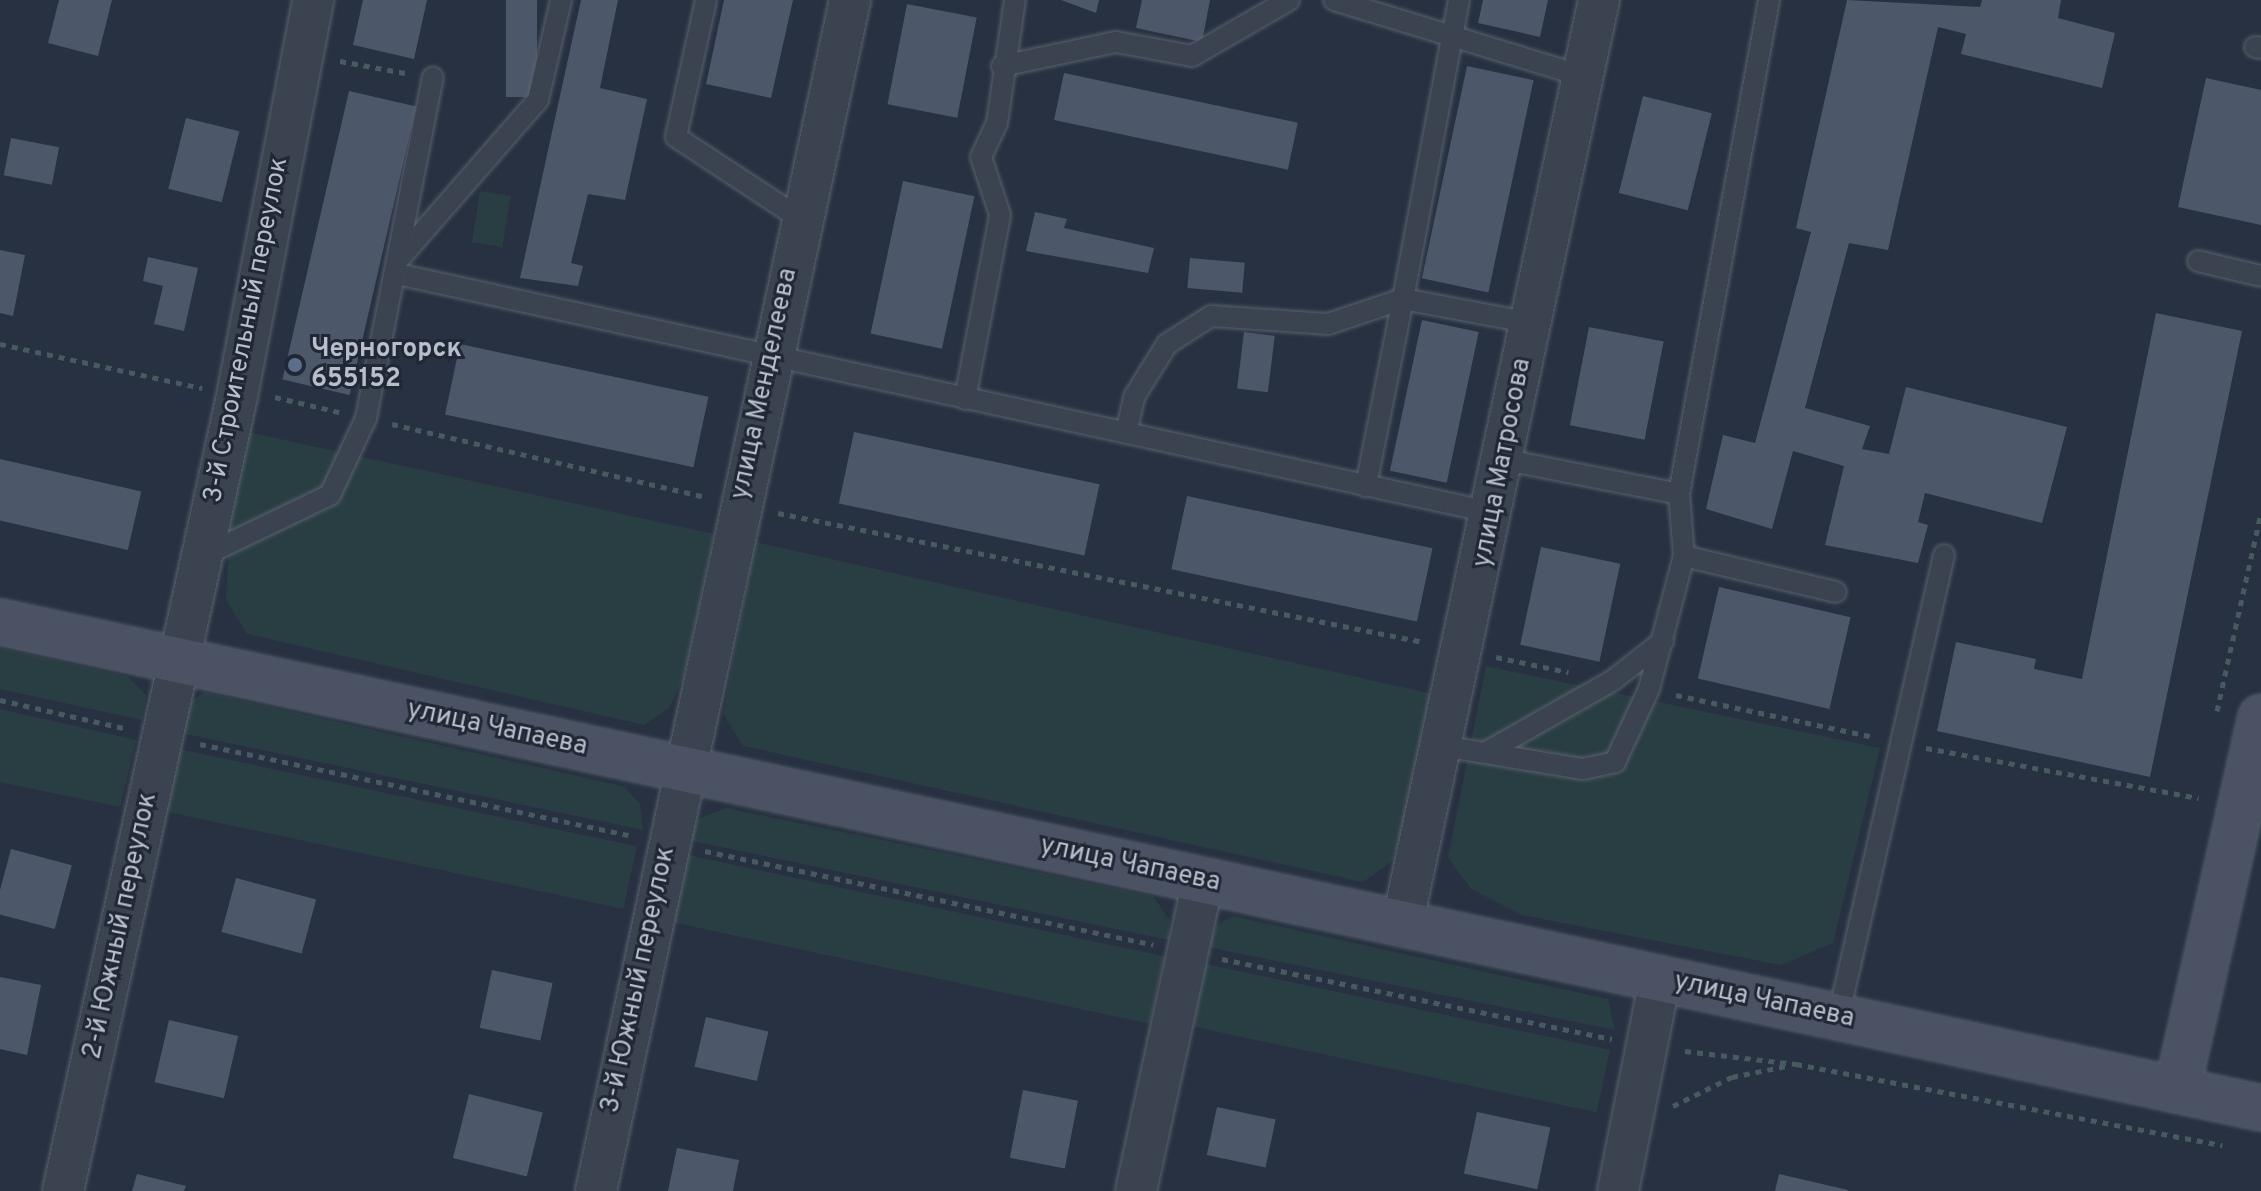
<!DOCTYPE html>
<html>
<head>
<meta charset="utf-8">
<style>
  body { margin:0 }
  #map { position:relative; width:2261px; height:1191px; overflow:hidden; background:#273141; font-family:Overpass,sans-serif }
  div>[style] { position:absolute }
  .green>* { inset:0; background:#293e42; transform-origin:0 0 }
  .building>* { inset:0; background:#4d576a; transform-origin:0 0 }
  .path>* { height:5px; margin-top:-2.5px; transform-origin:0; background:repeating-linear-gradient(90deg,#475b5f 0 6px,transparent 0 12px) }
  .roads { filter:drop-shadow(0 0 2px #59616e) drop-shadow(0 0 2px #59616e) }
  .service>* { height:20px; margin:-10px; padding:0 10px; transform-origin:10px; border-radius:10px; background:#3b4351 }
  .minor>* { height:40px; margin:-20px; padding:0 20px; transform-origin:20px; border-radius:20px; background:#3b4351 }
  .secondary>* { height:44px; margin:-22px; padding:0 22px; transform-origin:22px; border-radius:22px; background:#4a5264 }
  .dots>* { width:22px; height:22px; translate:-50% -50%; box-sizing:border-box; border:4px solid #202836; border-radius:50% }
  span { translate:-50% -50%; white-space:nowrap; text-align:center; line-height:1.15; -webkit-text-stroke:6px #202836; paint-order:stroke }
  .street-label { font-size:26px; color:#b8becb }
  .poi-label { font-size:26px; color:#b8becb; font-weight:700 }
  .left { translate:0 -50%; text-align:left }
</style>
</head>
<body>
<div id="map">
  <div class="green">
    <i style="left:480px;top:191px;width:31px;height:52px;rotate:9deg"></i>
    <i style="clip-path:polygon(248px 432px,714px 534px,684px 677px,669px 708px,644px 725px,247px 634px,226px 600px,230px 520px)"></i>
    <i style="clip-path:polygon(755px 542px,1433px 694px,1404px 831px,1391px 862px,1363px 882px,743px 746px,723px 714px)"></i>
    <i style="clip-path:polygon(0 648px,127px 676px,146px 695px,142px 720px,0 689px)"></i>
    <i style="clip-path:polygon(1486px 666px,1880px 748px,1833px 943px,1781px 965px,1522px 915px,1471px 889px,1448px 858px)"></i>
    <i style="clip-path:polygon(204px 692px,623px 786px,640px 804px,643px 830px,181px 733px,189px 703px)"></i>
    <i style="clip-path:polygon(0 709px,136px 740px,120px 807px,0 782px)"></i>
    <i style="left:179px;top:749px;width:468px;height:64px;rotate:12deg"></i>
    <i style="clip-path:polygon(727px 808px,1153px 896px,1169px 919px,1169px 940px,687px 840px,697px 819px)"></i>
    <i style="left:688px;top:855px;width:487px;height:69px;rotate:12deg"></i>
    <i style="clip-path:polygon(1233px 916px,1608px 999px,1615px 1030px,1207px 947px,1217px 925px)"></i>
    <i style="left:1206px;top:964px;width:413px;height:64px;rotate:12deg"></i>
  </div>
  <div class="building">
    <i style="clip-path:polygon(59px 0,112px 0,98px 56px,48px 43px)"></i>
    <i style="clip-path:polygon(363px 0,427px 0,414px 59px,353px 45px)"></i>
    <i style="left:506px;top:0;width:31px;height:97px"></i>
    <i style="clip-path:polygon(581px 0,618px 0,600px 88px,647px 99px,625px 200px,588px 194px,571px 263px,583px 266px,578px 286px,520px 278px)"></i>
    <i style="clip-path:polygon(724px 0,793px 0,771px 98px,706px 84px)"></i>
    <i style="clip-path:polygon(1061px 0,1099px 0,1096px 13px)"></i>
    <i style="clip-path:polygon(1142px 0,1210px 0,1202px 42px,1136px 28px)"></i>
    <i style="clip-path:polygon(1483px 0,1548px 0,1540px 37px,1478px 23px)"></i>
    <i style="clip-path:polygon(1847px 0,1980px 7px,1982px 0,2061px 0,2058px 18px,2115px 33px,2102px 88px,1961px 54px,1966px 34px,1938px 27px,1888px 250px,1849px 243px,1805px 408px,1870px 426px,1862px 449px,1889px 454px,1906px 387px,2067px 427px,2042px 523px,1925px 493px,1918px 522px,1928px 525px,1918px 563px,1825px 545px,1844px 466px,1793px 451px,1772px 529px,1706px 509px,1723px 435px,1755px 443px,1811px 232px,1796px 228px)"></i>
    <i style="left:907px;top:4px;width:71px;height:102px;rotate:11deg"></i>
    <i style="left:1467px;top:66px;width:68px;height:217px;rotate:12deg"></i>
    <i style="left:1064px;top:73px;width:239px;height:48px;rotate:12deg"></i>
    <i style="clip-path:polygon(2206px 78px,2261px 90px,2261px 225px,2178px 207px)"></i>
    <i style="left:349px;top:91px;width:69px;height:296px;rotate:13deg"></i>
    <i style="left:1643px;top:96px;width:71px;height:100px;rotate:14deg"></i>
    <i style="left:186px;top:118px;width:55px;height:73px;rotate:14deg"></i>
    <i style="left:11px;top:138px;width:49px;height:38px;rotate:11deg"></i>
    <i style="left:903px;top:181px;width:73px;height:156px;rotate:12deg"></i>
    <i style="clip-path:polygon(1035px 212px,1067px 219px,1064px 228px,1154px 248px,1148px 273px,1026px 251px)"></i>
    <i style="clip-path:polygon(0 250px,25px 255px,13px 316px,0 313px)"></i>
    <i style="clip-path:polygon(148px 257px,198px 268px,184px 331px,154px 324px,163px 286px,143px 281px)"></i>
    <i style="left:1190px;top:258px;width:55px;height:30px;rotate:5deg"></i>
    <i style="clip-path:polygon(2156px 313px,2242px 331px,2150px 777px,1937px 731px,1956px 642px,2036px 659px,2034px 669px,2082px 679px)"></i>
    <i style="left:1422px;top:320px;width:58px;height:154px;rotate:12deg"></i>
    <i style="left:1589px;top:327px;width:76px;height:100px;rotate:11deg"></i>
    <i style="left:1244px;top:332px;width:31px;height:57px;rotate:7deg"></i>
    <i style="left:460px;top:344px;width:254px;height:72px;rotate:12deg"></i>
    <i style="left:854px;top:432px;width:251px;height:73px;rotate:12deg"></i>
    <i style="left:0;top:459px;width:145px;height:60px;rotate:13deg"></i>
    <i style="left:1187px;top:496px;width:251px;height:75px;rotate:12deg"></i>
    <i style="left:1541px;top:547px;width:81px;height:100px;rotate:12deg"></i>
    <i style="left:1719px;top:587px;width:135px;height:94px;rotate:13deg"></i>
    <i style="left:11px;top:849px;width:63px;height:66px;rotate:15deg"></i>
    <i style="left:236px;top:878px;width:83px;height:56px;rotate:15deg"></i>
    <i style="left:492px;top:970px;width:62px;height:59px;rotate:12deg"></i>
    <i style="clip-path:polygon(0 977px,41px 985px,27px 1055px,0 1049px)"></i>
    <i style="left:706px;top:1017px;width:64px;height:51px;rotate:13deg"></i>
    <i style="left:169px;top:1020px;width:71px;height:64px;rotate:13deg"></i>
    <i style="left:1023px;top:1090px;width:56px;height:69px;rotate:11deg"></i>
    <i style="left:469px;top:1094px;width:76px;height:66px;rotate:14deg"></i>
    <i style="left:1217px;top:1107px;width:60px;height:49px;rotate:12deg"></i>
    <i style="left:1477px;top:1112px;width:75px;height:63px;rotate:12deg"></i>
    <i style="clip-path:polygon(677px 1148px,739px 1160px,733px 1191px,668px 1191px)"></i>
    <i style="clip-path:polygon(137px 1174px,186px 1186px,184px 1191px,132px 1191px)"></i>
    <i style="clip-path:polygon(1779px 1174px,1848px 1190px,1847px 1191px,1775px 1191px)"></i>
  </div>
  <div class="path">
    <i style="left:340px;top:61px;width:66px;rotate:10.5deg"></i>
    <i style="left:0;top:344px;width:207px;rotate:12.3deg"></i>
    <i style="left:275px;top:397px;width:66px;rotate:13.2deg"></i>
    <i style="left:392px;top:424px;width:322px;rotate:13.1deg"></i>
    <i style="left:778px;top:513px;width:658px;rotate:11.31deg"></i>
    <i style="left:1496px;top:657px;width:74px;rotate:11.8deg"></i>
    <i style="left:1676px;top:695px;width:201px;rotate:12deg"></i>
    <i style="left:0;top:700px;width:131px;rotate:12.8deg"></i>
    <i style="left:2217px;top:711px;width:203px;rotate:-77.5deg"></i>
    <i style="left:200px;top:744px;width:443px;rotate:12deg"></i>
    <i style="left:1926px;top:748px;width:277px;rotate:10.4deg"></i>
    <i style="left:705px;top:851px;width:458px;rotate:11.8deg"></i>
    <i style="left:1222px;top:959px;width:398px;rotate:11.6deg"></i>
    <i style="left:1685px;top:1051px;width:112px;rotate:6.7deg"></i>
    <i style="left:1796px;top:1064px;width:434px;rotate:10.8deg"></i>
    <i style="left:1673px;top:1106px;width:66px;rotate:-26.2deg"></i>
    <i style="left:1732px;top:1077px;width:60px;rotate:-11.5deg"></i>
  </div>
  <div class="roads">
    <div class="service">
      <i style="left:706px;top:0;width:140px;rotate:102.4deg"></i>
      <i style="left:676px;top:137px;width:149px;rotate:33.3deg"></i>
      <i style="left:1334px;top:0;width:260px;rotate:17deg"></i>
      <i style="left:1459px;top:0;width:304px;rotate:100.6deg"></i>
      <i style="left:1403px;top:299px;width:130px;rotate:10.6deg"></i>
      <i style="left:2255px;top:47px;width:6px;rotate:9deg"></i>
      <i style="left:1002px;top:66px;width:116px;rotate:-11.9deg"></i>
      <i style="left:1116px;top:42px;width:77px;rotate:10.4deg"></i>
      <i style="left:1192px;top:56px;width:112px;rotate:-30deg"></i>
      <i style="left:400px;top:258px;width:210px;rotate:-48.9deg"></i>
      <i style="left:538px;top:100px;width:103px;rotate:-77deg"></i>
      <i style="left:2198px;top:261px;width:65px;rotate:13.4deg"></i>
      <i style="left:397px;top:274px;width:1123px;rotate:12.29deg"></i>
      <i style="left:965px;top:399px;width:187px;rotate:-79.2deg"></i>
      <i style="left:1000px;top:215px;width:61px;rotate:-108.1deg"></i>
      <i style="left:981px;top:157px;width:38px;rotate:-65deg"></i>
      <i style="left:997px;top:123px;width:124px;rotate:-81.7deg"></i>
      <i style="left:1126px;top:433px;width:37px;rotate:-77deg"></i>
      <i style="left:1134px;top:397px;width:62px;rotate:-58.1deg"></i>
      <i style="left:1167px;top:344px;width:52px;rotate:-32.5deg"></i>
      <i style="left:1211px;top:316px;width:117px;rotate:3.9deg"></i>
      <i style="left:1328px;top:324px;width:79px;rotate:-18.4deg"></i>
      <i style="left:1403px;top:299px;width:191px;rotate:101.2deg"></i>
      <i style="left:1506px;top:460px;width:176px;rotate:11.1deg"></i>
      <i style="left:1679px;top:494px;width:502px;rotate:-79.67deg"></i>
      <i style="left:203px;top:556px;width:141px;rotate:-25.7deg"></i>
      <i style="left:330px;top:495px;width:85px;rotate:-64.9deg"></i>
      <i style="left:366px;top:418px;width:347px;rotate:-78.9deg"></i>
      <i style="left:1684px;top:556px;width:156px;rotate:13.3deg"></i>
      <i style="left:1442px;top:746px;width:143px;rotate:9.3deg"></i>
      <i style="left:1583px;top:769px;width:33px;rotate:-12deg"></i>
      <i style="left:1615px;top:762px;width:81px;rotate:-65deg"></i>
      <i style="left:1649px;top:689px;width:138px;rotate:-75.3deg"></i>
      <i style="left:1684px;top:556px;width:62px;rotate:-94.6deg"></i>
      <i style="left:1485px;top:753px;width:146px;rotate:-29.6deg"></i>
      <i style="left:1612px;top:681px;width:65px;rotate:-38.1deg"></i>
      <i style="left:1838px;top:1018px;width:475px;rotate:-77.1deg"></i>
    </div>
    <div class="minor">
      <i style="left:1402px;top:925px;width:946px;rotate:-77.98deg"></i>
      <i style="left:63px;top:1191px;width:814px;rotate:-77.65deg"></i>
      <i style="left:237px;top:396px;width:403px;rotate:-79.1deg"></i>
      <i style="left:596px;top:1191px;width:1218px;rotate:-77.96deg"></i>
      <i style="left:1136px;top:1191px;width:317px;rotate:-77.8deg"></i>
      <i style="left:1618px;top:1191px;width:216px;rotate:-78.8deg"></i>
    </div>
    <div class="secondary">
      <i style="left:0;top:622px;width:2313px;rotate:12.13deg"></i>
      <i style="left:2177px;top:1090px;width:382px;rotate:-77.3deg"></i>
    </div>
  </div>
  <div class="dots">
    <i style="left:295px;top:365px;background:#5c6f8a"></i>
  </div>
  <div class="street-label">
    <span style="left:247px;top:330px;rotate:-79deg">3-й Строительный переулок</span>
    <span style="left:765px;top:384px;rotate:-78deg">улица Менделеева</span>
    <span style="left:1503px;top:463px;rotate:-79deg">улица Матросова</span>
    <span style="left:497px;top:729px;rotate:12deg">улица Чапаева</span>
    <span style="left:1130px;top:865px;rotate:12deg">улица Чапаева</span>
    <span style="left:121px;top:926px;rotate:-78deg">2-й Южный переулок</span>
    <span style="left:639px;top:980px;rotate:-78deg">3-й Южный переулок</span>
    <span style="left:1764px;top:1001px;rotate:12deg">улица Чапаева</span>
  </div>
  <div class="poi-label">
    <span class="left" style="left:311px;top:365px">Черногорск<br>655152</span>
  </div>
</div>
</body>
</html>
